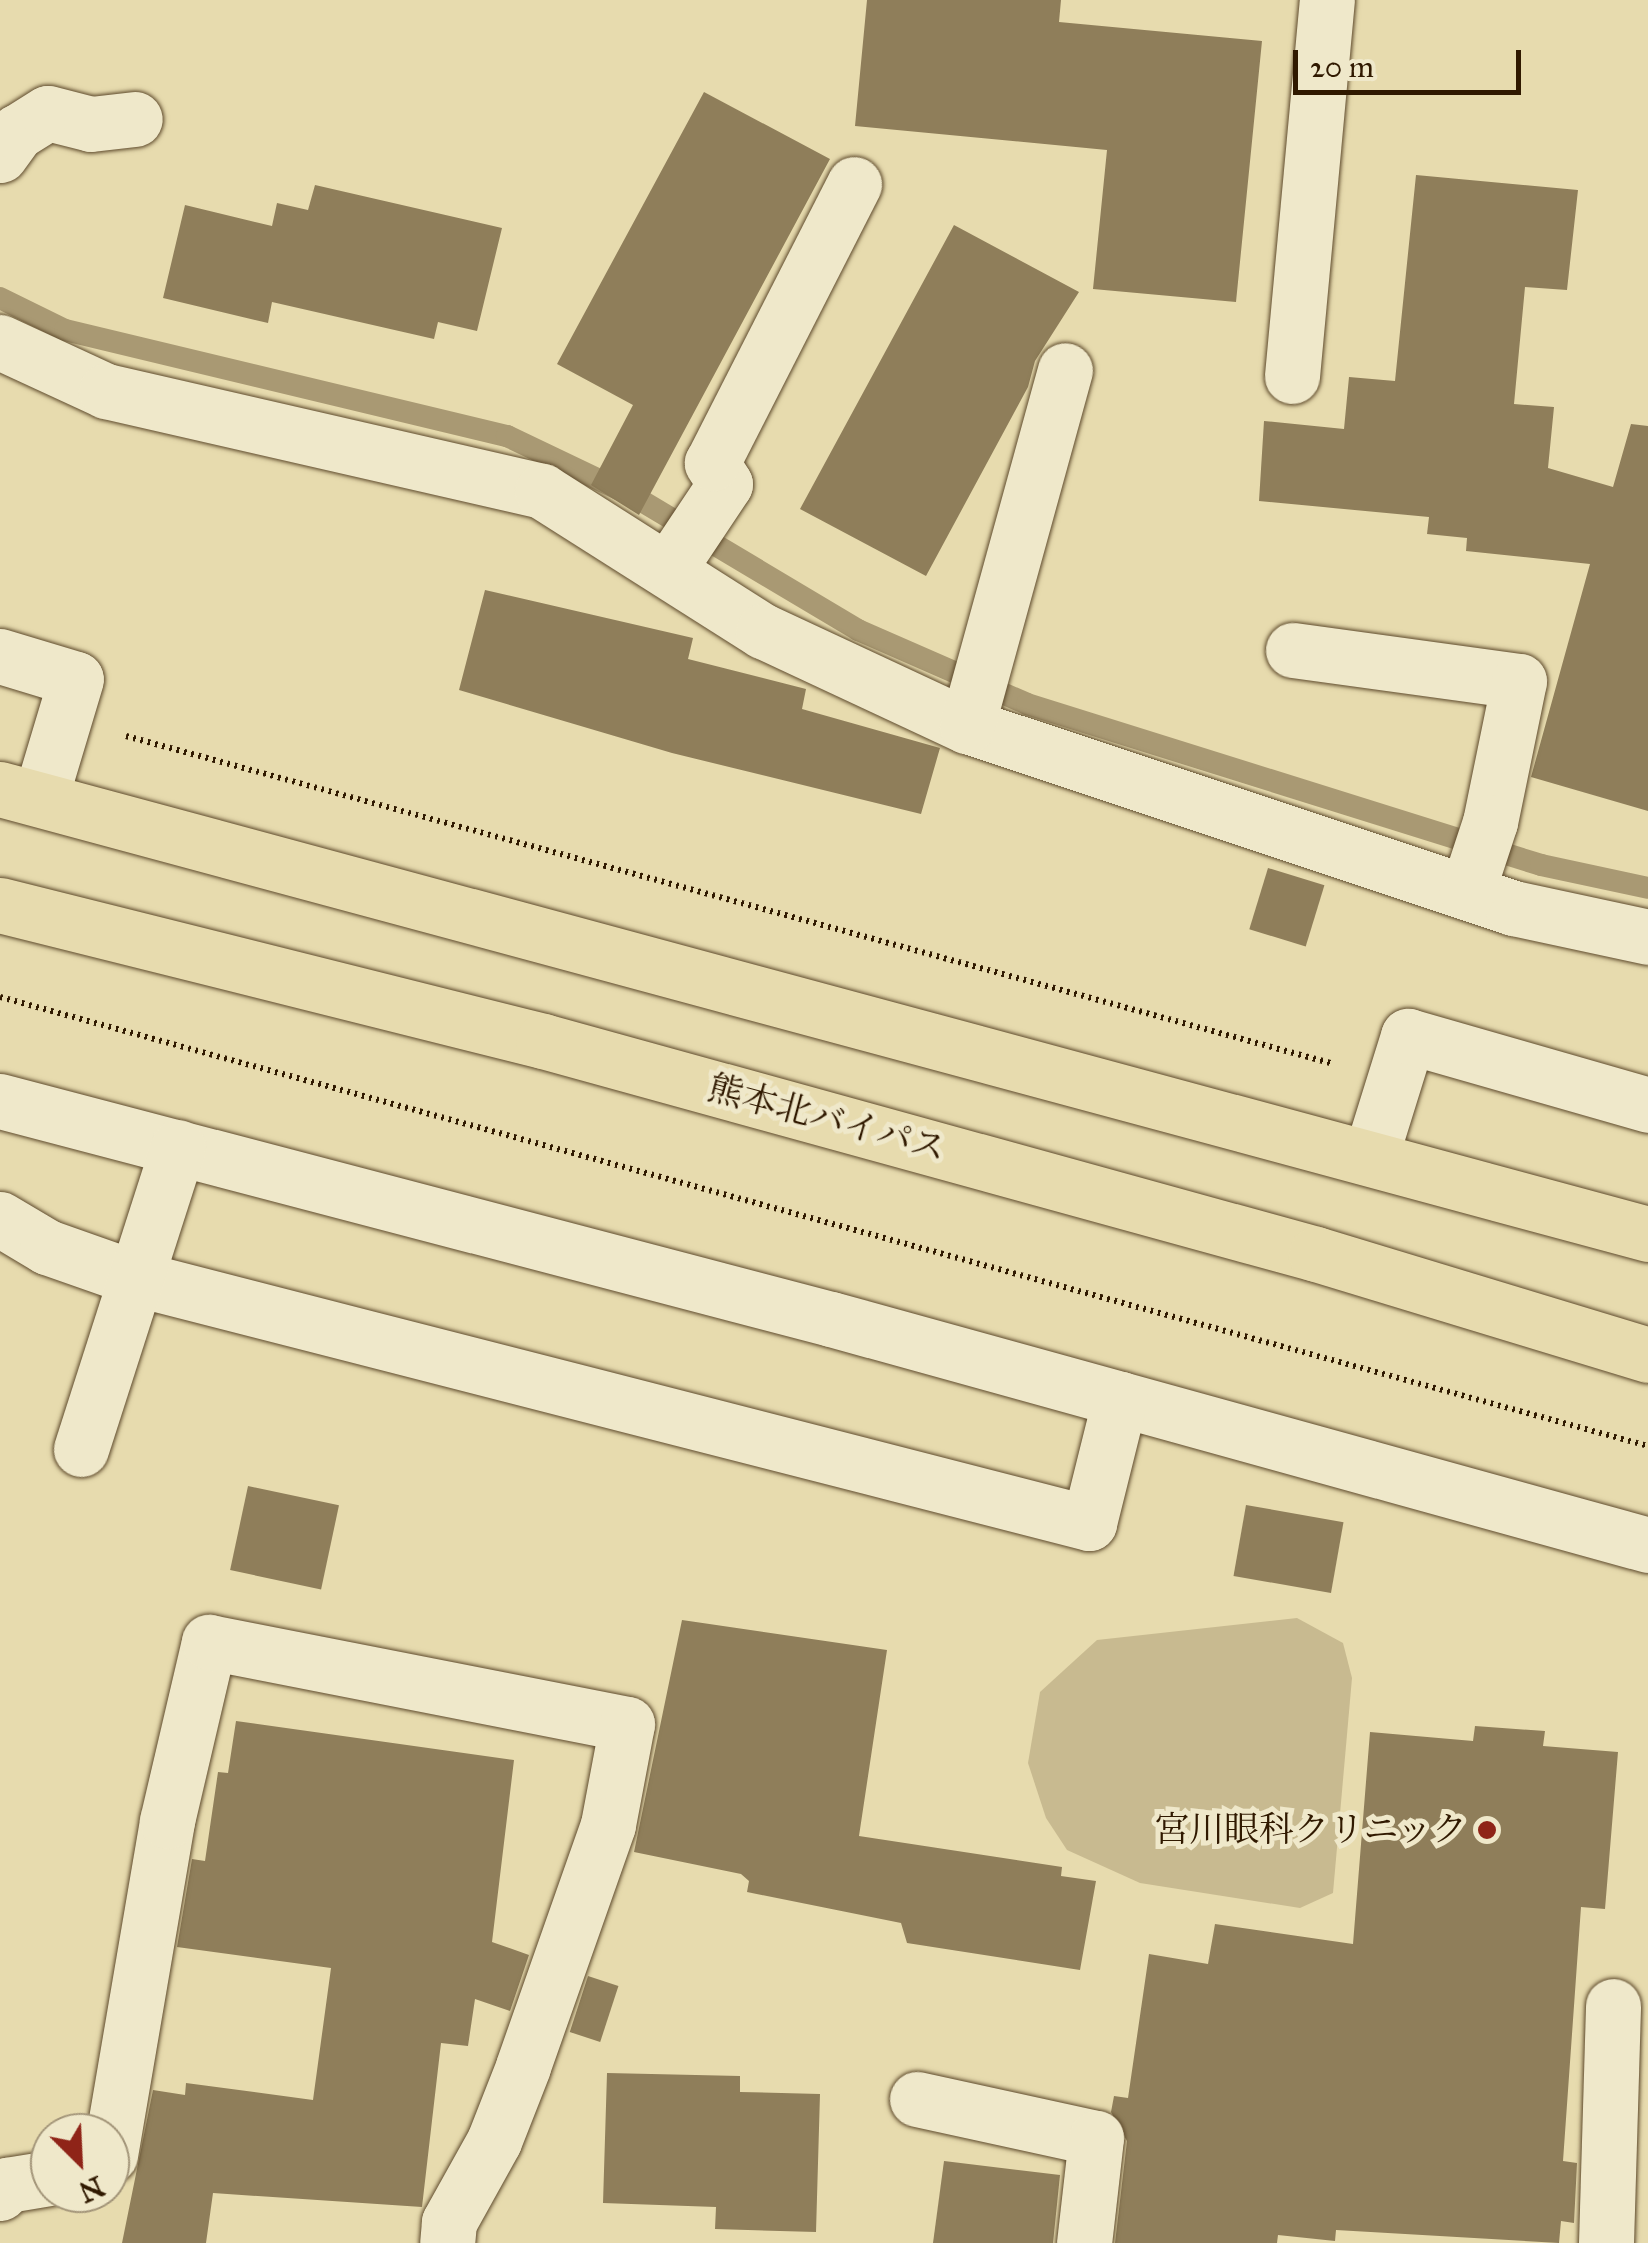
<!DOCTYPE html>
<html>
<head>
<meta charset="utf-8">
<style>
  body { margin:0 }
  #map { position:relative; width:1648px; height:2243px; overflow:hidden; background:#e7dbae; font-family:"IM FELL Great Primer","Noto Serif JP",serif }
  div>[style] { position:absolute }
  .green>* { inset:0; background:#c8ba90 }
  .stream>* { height:22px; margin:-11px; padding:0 11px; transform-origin:11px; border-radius:11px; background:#a99973 }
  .building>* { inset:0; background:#8f7e5a; transform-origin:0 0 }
  .path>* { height:6px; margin-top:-3px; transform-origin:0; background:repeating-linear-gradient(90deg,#301900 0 2.5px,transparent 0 7.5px) }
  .roads { filter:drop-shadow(0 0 2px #5e4a2c) drop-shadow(0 0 2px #5e4a2c) }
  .minor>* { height:55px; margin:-27.5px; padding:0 27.5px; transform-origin:27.5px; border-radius:27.5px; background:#efe8ca }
  .highway>* { height:55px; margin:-27.5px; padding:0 27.5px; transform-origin:27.5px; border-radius:27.5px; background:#e7dbae }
  .dots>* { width:28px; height:28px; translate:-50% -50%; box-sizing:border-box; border:5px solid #efe8ca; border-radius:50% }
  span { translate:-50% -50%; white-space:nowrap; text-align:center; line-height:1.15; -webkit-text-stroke:10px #efe8ca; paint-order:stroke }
  .street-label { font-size:35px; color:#301900 }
  .poi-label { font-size:35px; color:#301900 }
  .right { translate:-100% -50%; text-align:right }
  .north { position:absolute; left:30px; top:2113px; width:100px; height:100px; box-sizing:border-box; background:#efe8ca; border:2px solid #a39579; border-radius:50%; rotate:156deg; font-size:28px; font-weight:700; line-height:40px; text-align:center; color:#301900 }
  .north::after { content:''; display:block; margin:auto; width:35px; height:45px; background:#8f2418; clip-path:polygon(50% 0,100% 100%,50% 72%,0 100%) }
  .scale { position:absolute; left:1293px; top:50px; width:228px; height:45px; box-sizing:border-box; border:5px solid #301900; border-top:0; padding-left:12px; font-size:30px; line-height:35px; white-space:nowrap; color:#301900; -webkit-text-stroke:8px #efe8ca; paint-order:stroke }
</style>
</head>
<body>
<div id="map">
  <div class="green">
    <i style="clip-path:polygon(1297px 1618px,1343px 1643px,1352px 1678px,1333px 1893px,1300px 1908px,1140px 1883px,1067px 1850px,1046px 1818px,1028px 1763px,1040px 1692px,1097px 1640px)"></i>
  </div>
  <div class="stream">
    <i style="left:0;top:298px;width:72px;rotate:26.2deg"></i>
    <i style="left:65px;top:330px;width:455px;rotate:13.5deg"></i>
    <i style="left:507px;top:436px;width:142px;rotate:25.5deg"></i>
    <i style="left:635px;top:497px;width:260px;rotate:30.8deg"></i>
    <i style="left:858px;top:630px;width:184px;rotate:23.6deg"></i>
    <i style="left:1027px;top:704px;width:539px;rotate:17.39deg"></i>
    <i style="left:1541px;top:865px;width:109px;rotate:12.1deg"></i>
  </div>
  <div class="building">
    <i style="clip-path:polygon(867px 0,1061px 0,1059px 22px,1262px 41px,1236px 302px,1093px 289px,1107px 150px,855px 126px)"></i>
    <i style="clip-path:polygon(704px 92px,830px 159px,639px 515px,591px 485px,633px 405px,557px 364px)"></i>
    <i style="clip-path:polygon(1416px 175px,1578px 190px,1567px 290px,1525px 287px,1514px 404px,1554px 407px,1548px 468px,1613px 487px,1631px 424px,1648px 426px,1648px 811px,1531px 777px,1590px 564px,1466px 551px,1467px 538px,1427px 534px,1429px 517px,1259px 501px,1264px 421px,1344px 429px,1349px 377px,1395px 381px)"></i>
    <i style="clip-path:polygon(315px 185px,502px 228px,477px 331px,438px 322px,434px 339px,272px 302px,268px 323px,163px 298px,185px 205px,272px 226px,277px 203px,308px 210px)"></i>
    <i style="clip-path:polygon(954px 225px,1079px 292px,1035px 361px,1028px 387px,926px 576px,800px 509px)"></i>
    <i style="clip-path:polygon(485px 590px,693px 638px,688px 659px,806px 689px,802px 709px,940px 748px,921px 814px,672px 753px,459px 690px)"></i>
    <i style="left:1268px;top:868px;width:59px;height:64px;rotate:17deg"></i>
    <i style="left:248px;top:1486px;width:93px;height:86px;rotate:12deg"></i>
    <i style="left:1246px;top:1505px;width:99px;height:72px;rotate:10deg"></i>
    <i style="clip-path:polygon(682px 1620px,887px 1650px,859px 1836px,1062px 1867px,1061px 1876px,1096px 1881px,1080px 1970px,907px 1943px,901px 1923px,747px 1892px,749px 1881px,741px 1874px,634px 1852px)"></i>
    <i style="clip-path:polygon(236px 1721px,514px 1760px,492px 1942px,529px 1955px,510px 2011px,475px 1999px,468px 2046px,441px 2043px,422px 2207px,213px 2193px,206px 2243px,122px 2243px,153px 2090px,185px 2095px,186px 2083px,313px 2100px,331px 1968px,177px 1947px,192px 1859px,205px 1861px,218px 1772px,228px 1773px)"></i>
    <i style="clip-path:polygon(1475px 1726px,1545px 1731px,1543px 1746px,1618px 1752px,1605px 1909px,1581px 1907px,1563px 2161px,1577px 2163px,1574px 2223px,1561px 2221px,1559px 2243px,1336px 2230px,1335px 2241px,1278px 2235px,1277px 2243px,1115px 2243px,1127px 2141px,1111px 2112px,1114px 2096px,1128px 2098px,1149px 1954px,1208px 1964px,1215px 1924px,1353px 1944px,1370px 1732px,1473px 1741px)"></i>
    <i style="left:588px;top:1976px;width:32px;height:59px;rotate:18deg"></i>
    <i style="clip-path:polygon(607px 2073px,740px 2076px,740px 2092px,820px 2094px,816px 2232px,715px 2229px,716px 2207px,603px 2203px)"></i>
    <i style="clip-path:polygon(944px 2161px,1060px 2175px,1053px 2243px,933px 2243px)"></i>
  </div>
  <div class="path">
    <i style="left:126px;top:736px;width:1248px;rotate:15.19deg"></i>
    <i style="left:0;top:997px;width:1708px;rotate:15.24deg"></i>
  </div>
  <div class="roads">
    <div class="minor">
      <i style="left:0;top:155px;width:29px;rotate:-54deg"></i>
      <i style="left:17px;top:132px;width:36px;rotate:-32deg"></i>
      <i style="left:48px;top:113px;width:44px;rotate:14.3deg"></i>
      <i style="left:91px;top:124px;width:44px;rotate:-6.5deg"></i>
      <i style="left:0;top:342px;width:117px;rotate:24.8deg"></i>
      <i style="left:106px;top:391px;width:447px;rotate:12.9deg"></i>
      <i style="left:542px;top:491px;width:262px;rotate:32.4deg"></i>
      <i style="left:763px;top:631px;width:225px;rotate:25deg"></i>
      <i style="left:967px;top:726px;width:576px;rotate:18.43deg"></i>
      <i style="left:1513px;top:908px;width:138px;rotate:12.1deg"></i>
      <i style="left:1292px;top:376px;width:378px;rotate:-84.7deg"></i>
      <i style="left:669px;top:568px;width:101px;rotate:-56.3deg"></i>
      <i style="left:725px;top:484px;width:25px;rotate:-122deg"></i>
      <i style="left:712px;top:463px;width:313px;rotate:-63deg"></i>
      <i style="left:1293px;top:650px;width:228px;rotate:7.8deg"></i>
      <i style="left:1519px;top:681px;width:144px;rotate:101.6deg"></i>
      <i style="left:1490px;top:822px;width:74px;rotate:108.2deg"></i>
      <i style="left:0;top:656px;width:79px;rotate:16.8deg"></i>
      <i style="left:76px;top:679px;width:125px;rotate:106.7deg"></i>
      <i style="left:967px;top:726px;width:369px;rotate:-74.6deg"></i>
      <i style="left:0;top:1101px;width:859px;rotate:14.7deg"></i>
      <i style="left:831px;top:1319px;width:848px;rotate:15.46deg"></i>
      <i style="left:1371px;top:1155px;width:125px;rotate:-72.7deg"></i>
      <i style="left:1408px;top:1036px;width:250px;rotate:16deg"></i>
      <i style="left:0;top:1219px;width:55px;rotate:30.8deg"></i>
      <i style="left:47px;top:1247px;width:96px;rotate:19.4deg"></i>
      <i style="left:138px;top:1279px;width:982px;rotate:14.39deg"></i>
      <i style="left:1089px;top:1523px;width:128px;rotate:-76deg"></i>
      <i style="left:81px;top:1449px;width:317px;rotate:-72.2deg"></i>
      <i style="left:917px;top:2099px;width:183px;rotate:12.3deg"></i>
      <i style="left:1096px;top:2138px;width:106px;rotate:96.5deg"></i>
      <i style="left:110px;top:2155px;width:339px;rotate:-80.3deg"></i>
      <i style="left:167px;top:1821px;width:184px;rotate:-76.8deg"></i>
      <i style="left:209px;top:1642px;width:426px;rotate:11.1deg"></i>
      <i style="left:627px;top:1724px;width:103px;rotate:100.7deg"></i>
      <i style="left:608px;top:1825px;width:256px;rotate:109.4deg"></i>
      <i style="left:523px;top:2067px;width:79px;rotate:111.4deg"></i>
      <i style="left:494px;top:2141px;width:93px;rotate:119.1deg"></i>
      <i style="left:449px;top:2222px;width:21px;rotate:95deg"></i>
      <i style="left:0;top:2193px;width:11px;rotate:-49deg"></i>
      <i style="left:7px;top:2185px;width:44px;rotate:-9.2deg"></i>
      <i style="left:1606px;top:2243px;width:237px;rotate:-88.3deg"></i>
    </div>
    <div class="highway">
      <i style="left:0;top:789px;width:1707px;rotate:15.11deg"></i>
      <i style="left:0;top:905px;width:560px;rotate:14.06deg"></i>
      <i style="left:543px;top:1041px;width:802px;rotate:15.41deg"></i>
      <i style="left:1316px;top:1254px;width:347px;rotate:16.9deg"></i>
    </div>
  </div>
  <div class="dots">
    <i style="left:1487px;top:1830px;background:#8f2418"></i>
  </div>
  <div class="street-label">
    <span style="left:827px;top:1119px;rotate:15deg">熊本北バイパス</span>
  </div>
  <div class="poi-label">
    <span class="right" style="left:1467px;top:1830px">宮川眼科クリニック</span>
  </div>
  <div class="north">N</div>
  <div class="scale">20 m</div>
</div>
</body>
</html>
